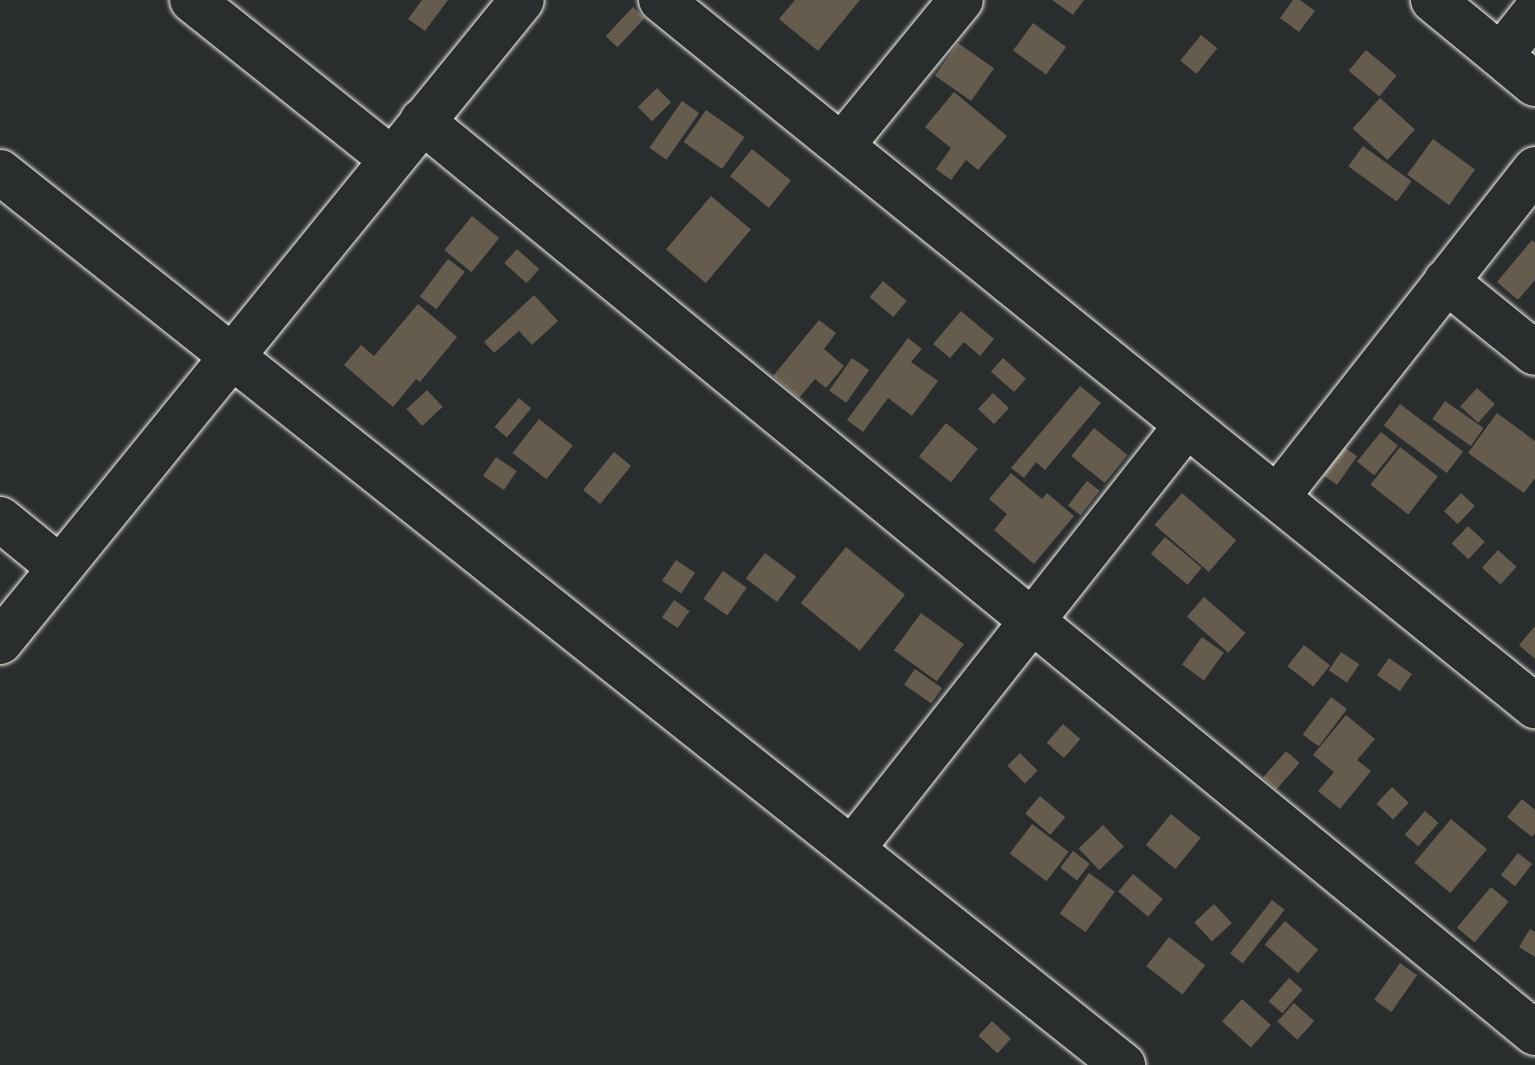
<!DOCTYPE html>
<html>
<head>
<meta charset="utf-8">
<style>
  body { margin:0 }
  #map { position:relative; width:1535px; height:1065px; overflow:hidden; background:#2a2d2e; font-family:Dekko,sans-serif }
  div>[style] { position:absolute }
  .building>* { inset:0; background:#665c4e; transform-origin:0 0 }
  .roads { filter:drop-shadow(0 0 2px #f4f1e8) drop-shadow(0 0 2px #f4f1e8) }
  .minor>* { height:44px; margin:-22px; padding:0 22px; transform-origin:22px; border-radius:22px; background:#2a2d2e }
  span { translate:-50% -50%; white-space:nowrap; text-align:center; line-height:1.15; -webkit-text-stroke:6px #2a2d2e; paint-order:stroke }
</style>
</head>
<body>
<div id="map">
  <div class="building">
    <i style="clip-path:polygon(422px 0,448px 0,425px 31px,408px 19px)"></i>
    <i style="clip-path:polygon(795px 0,860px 0,818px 51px,779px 19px)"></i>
    <i style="clip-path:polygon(1052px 0,1084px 0,1073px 15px)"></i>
    <i style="clip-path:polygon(1293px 0,1300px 0,1315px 11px,1299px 32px,1280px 18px)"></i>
    <i style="left:633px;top:7px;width:16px;height:40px;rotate:43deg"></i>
    <i style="left:1033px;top:23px;width:41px;height:34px;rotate:36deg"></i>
    <i style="left:1201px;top:35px;width:21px;height:33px;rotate:39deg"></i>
    <i style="left:958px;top:43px;width:44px;height:40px;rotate:35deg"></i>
    <i style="left:1366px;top:50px;width:40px;height:27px;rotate:40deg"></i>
    <i style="left:657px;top:88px;width:20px;height:27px;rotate:45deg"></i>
    <i style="clip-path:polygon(954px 92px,1007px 136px,978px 170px,966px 160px,951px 180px,936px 169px,951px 148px,925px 127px)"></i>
    <i style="left:1380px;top:98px;width:47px;height:41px;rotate:42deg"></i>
    <i style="left:682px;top:101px;width:21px;height:57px;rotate:35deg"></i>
    <i style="left:706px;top:110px;width:47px;height:39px;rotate:35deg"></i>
    <i style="left:1433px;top:139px;width:52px;height:44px;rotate:36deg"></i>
    <i style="left:1363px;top:146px;width:60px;height:25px;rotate:36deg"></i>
    <i style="left:752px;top:149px;width:50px;height:35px;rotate:39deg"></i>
    <i style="left:711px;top:196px;width:52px;height:70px;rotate:40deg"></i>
    <i style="left:472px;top:216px;width:35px;height:44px;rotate:39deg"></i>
    <i style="clip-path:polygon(1532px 240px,1535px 243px,1535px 280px,1518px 300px,1497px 282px)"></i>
    <i style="left:517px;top:249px;width:30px;height:19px;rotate:42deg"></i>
    <i style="left:448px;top:259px;width:21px;height:47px;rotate:37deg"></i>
    <i style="left:883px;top:281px;width:31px;height:21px;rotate:40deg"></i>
    <i style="clip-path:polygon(534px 295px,558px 321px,532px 345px,519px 331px,494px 353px,484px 342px)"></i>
    <i style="clip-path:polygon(418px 304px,457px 337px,420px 382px,416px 379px,393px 407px,344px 365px,361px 345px,374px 356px)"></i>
    <i style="clip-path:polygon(961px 311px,994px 339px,980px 356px,964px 342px,950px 358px,933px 344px)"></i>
    <i style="clip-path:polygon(819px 320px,836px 333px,824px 349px,844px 366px,826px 388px,815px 379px,799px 398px,773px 376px)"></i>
    <i style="clip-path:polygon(908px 338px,922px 349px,911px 362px,938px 381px,912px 416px,888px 398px,863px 432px,847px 420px)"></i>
    <i style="left:852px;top:358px;width:21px;height:40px;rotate:35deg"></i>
    <i style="left:1003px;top:358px;width:31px;height:18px;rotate:42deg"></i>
    <i style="clip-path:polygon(1080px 386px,1101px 403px,1045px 470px,1036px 462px,1024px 478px,1011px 468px)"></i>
    <i style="left:1477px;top:388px;width:24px;height:25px;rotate:42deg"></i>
    <i style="left:427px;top:390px;width:23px;height:28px;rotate:47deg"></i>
    <i style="left:993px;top:393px;width:22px;height:22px;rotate:43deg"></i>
    <i style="left:519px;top:398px;width:16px;height:38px;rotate:40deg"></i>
    <i style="left:1445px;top:401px;width:47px;height:22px;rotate:35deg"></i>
    <i style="left:1400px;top:404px;width:79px;height:27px;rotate:37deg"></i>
    <i style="clip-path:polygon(1497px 413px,1535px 441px,1535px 478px,1524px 493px,1468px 453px)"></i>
    <i style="left:539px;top:419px;width:43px;height:43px;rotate:38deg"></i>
    <i style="left:946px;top:423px;width:41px;height:43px;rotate:39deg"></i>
    <i style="left:1094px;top:428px;width:43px;height:36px;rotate:39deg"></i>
    <i style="left:1381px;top:432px;width:22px;height:38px;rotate:39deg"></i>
    <i style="left:1344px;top:447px;width:16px;height:35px;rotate:35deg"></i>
    <i style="left:1400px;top:447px;width:48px;height:48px;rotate:38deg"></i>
    <i style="left:614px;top:452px;width:22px;height:49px;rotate:39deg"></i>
    <i style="left:496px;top:457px;width:25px;height:23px;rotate:34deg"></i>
    <i style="clip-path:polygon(1011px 473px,1042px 499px,1047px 493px,1074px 516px,1034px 564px,994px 530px,1007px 514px,989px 499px)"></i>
    <i style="left:1087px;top:481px;width:16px;height:31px;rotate:38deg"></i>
    <i style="left:1182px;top:493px;width:72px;height:42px;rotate:41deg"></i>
    <i style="left:1461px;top:493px;width:19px;height:25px;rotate:43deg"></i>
    <i style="left:1468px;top:526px;width:23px;height:24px;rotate:43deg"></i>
    <i style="left:1165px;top:537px;width:48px;height:22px;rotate:40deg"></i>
    <i style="left:846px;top:547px;width:76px;height:72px;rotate:39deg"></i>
    <i style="left:1498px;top:550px;width:25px;height:24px;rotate:42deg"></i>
    <i style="left:765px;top:553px;width:39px;height:32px;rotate:37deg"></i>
    <i style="left:676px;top:560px;width:23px;height:25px;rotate:34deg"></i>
    <i style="left:723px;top:571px;width:29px;height:34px;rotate:35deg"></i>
    <i style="left:1204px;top:597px;width:55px;height:26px;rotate:41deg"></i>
    <i style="left:674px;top:600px;width:19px;height:21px;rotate:35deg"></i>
    <i style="left:921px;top:613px;width:53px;height:46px;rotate:36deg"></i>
    <i style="clip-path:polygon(1535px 626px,1535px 659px,1519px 645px)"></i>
    <i style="left:1202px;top:637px;width:27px;height:34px;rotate:36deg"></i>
    <i style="left:1304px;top:645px;width:33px;height:27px;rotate:38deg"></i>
    <i style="left:1341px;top:652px;width:22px;height:22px;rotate:34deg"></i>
    <i style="left:1389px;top:658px;width:28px;height:21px;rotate:35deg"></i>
    <i style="left:915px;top:669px;width:33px;height:19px;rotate:35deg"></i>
    <i style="left:1331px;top:697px;width:20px;height:47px;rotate:37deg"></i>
    <i style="clip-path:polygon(1346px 715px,1375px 739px,1357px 760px,1371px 771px,1340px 809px,1318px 791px,1334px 772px,1313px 755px)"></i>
    <i style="left:1063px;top:724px;width:23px;height:25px;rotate:41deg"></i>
    <i style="left:1286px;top:751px;width:18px;height:35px;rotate:41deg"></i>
    <i style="left:1020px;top:753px;width:25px;height:18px;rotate:45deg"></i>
    <i style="left:1392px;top:787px;width:23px;height:23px;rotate:43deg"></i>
    <i style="left:1040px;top:796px;width:33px;height:23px;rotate:40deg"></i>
    <i style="clip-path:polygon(1522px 799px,1535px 810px,1535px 833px,1532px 837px,1507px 817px)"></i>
    <i style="left:1425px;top:811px;width:18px;height:31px;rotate:41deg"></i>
    <i style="left:1171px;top:814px;width:38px;height:40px;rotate:39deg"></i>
    <i style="left:1451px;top:819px;width:47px;height:57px;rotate:40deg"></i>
    <i style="left:1032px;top:824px;width:46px;height:37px;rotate:37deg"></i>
    <i style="left:1103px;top:825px;width:30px;height:34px;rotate:46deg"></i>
    <i style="left:1073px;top:851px;width:21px;height:21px;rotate:37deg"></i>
    <i style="left:1518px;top:853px;width:18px;height:28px;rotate:38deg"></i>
    <i style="left:1089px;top:873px;width:32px;height:50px;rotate:36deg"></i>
    <i style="left:1133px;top:874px;width:39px;height:23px;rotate:40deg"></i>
    <i style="left:1491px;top:887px;width:23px;height:53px;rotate:40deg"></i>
    <i style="left:1272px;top:900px;width:16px;height:68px;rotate:38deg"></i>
    <i style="left:1214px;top:904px;width:26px;height:27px;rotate:47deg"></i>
    <i style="left:1285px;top:921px;width:44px;height:31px;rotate:41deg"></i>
    <i style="clip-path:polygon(1530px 929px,1535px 932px,1535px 957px,1519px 947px)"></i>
    <i style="left:1169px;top:937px;width:46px;height:37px;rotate:38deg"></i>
    <i style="left:1400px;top:963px;width:21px;height:45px;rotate:35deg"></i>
    <i style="left:1289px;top:978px;width:18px;height:31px;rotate:41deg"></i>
    <i style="left:1242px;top:999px;width:39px;height:30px;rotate:42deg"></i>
    <i style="left:1294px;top:1003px;width:27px;height:25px;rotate:42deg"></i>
    <i style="left:992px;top:1021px;width:26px;height:20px;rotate:43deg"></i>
  </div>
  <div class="roads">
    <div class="minor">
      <i style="left:192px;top:0;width:253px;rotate:38.6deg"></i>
      <i style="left:661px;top:0;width:1124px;rotate:38.93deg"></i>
      <i style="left:1433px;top:0;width:132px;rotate:39.5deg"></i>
      <i style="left:1501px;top:55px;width:55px;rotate:-51.7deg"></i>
      <i style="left:422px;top:121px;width:1439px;rotate:39.33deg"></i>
      <i style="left:843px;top:144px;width:186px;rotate:-50.7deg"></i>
      <i style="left:0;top:172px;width:1435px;rotate:38.49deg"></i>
      <i style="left:1446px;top:281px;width:114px;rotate:39deg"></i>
      <i style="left:1278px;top:496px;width:416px;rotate:-51.8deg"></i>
      <i style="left:0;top:519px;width:77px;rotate:39.2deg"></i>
      <i style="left:0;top:642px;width:827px;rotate:-50.89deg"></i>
      <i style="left:852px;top:849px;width:539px;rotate:-51.71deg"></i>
    </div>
  </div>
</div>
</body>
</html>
